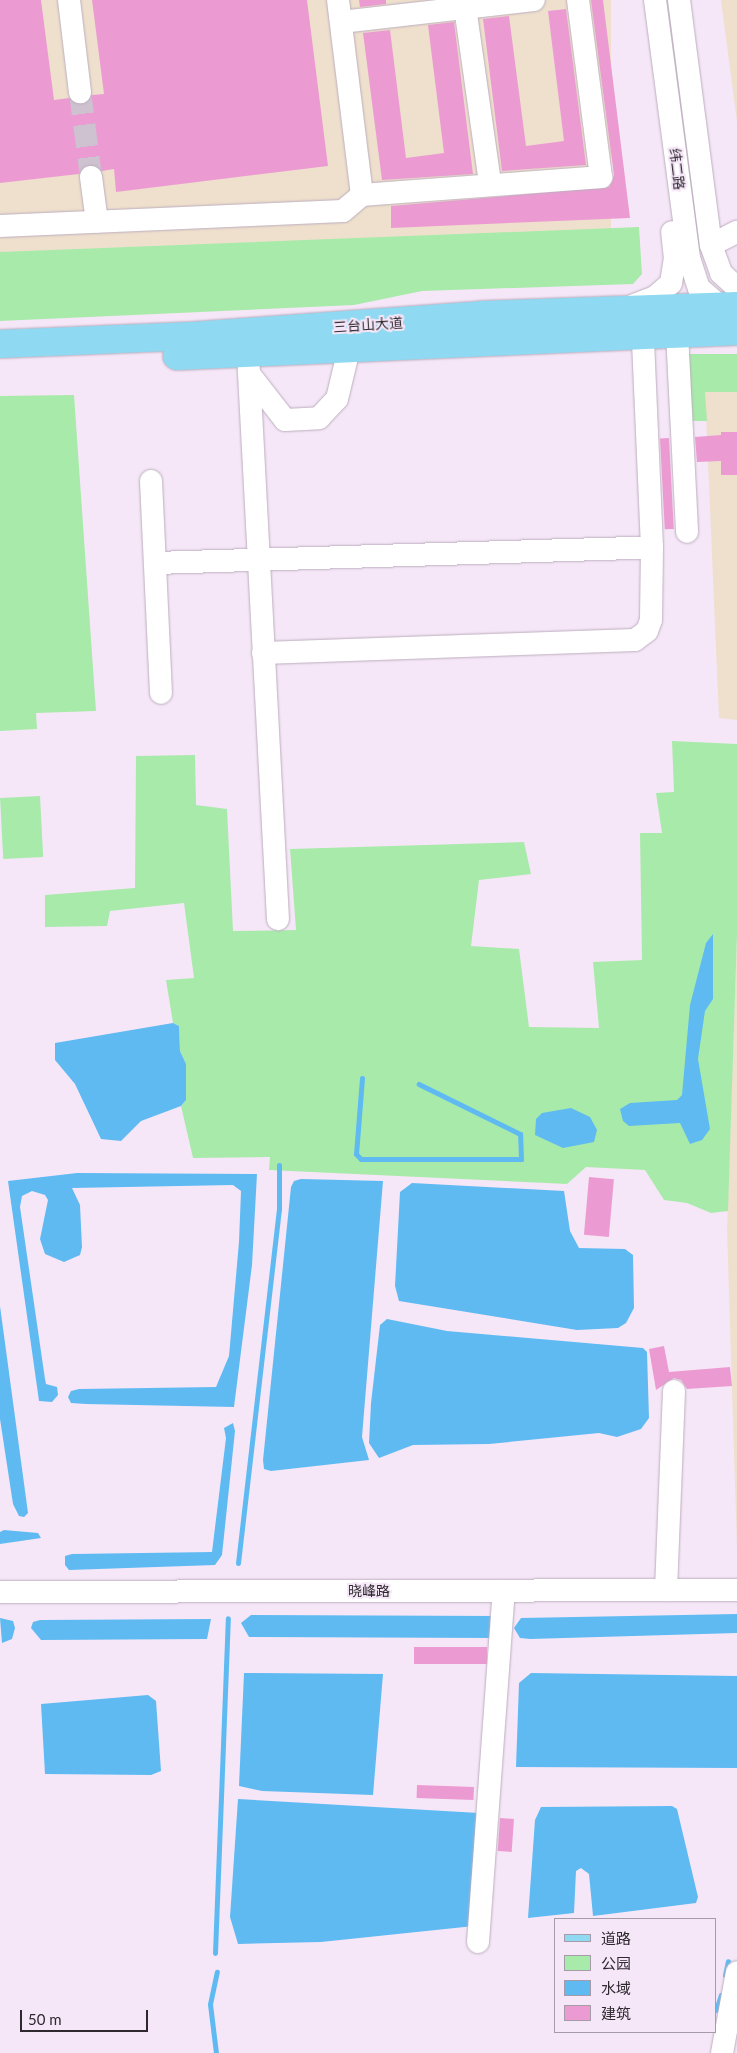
<!DOCTYPE html>
<html>
<head>
<meta charset="utf-8">
<style>
  body { margin:0 }
  #map { position:relative; width:737px; height:2053px; overflow:hidden; background:#f6e7f8; font-family:Lato,"Noto Sans SC",sans-serif }
  div>[style] { position:absolute }
  .industrial>* { inset:0; background:#efe0cd; transform-origin:0 0 }
  .green>* { inset:0; background:#a8eaaa; transform-origin:0 0 }
  .water>* { inset:0; background:#5fbaf2 }
  .stream>* { height:5px; margin:-2.5px; padding:0 2.5px; transform-origin:2.5px; border-radius:2.5px; background:#5fbaf2 }
  .building>* { inset:0; background:#ec9bd2; transform-origin:0 0 }
  .minor-tunnel>* { height:22px; margin-top:-11px; transform-origin:0; background:repeating-linear-gradient(90deg,#cec1d0 0 22px,transparent 0 33px) }
  .roads { filter:drop-shadow(0 0 1px #bcaebe) drop-shadow(0 0 1px #bcaebe) }
  .minor>* { height:22px; margin:-11px; padding:0 11px; transform-origin:11px; border-radius:11px; background:#fff }
  .major>* { height:28px; margin:-14px; padding:0 14px; transform-origin:14px; border-radius:14px; background:#8fd9f2 }
  span { translate:-50% -50%; white-space:nowrap; text-align:center; line-height:1.15; -webkit-text-stroke:4px #f6e7f8; paint-order:stroke }
  .street-label { font-size:14px; color:#2e292f }
  .legend { position:absolute; left:554px; top:1918px; width:162px; height:115px; box-sizing:border-box; background:#f6e7f8; border:1px solid #a69ba8; margin:0; padding:6px 9px; list-style:none; font-size:15px; color:#2e292f }
  .legend li { display:flex; align-items:center; gap:10px; height:25px }
  .legend b { width:25px; border:1px solid #a69ba8 }
  .scale { position:absolute; left:20px; top:2010px; width:128px; height:22px; box-sizing:border-box; border:2px solid #2e292f; border-top:0; padding-left:6px; font-size:15px; line-height:18px; white-space:nowrap; color:#2e292f; -webkit-text-stroke:4px #f6e7f8; paint-order:stroke }
</style>
</head>
<body>
<div id="map">
  <div class="industrial">
    <i style="left:0;top:0;width:611px;height:252px"></i>
    <i style="clip-path:polygon(721px 0,737px 0,737px 122px)"></i>
    <i style="clip-path:polygon(705px 392px,737px 392px,737px 720px,719px 718px)"></i>
    <i style="clip-path:polygon(737px 933px,737px 1547px,727px 1230px)"></i>
  </div>
  <div class="green">
    <i style="clip-path:polygon(639px 227px,642px 274px,633px 284px,422px 291px,354px 305px,0 321px,0 252px)"></i>
    <i style="clip-path:polygon(685px 354px,737px 354px,737px 392px,705px 392px,707px 421px,687px 421px)"></i>
    <i style="clip-path:polygon(74px 395px,96px 711px,36px 713px,37px 729px,0 731px,0 396px)"></i>
    <i style="clip-path:polygon(672px 741px,737px 744px,737px 934px,728px 1211px,711px 1213px,687px 1203px,664px 1200px,645px 1170px,586px 1167px,567px 1184px,269px 1170px,270px 1157px,193px 1158px,181px 1106px,186px 1100px,186px 1064px,180px 1051px,179px 1026px,173px 1023px,166px 980px,194px 978px,184px 903px,110px 911px,107px 926px,45px 927px,45px 895px,135px 888px,136px 756px,195px 755px,196px 805px,227px 809px,233px 931px,296px 930px,290px 849px,524px 842px,531px 874px,479px 880px,471px 946px,519px 949px,529px 1027px,599px 1028px,593px 962px,642px 960px,640px 833px,662px 833px,656px 793px,674px 792px)"></i>
    <i style="left:40px;top:796px;width:61px;height:40px;rotate:87deg"></i>
  </div>
  <div class="water">
    <i style="clip-path:polygon(713px 934px,713px 999px,705px 1011px,698px 1059px,710px 1129px,702px 1140px,690px 1144px,680px 1123px,629px 1126px,623px 1121px,620px 1109px,630px 1103px,677px 1100px,682px 1095px,690px 1005px,706px 943px)"></i>
    <i style="clip-path:polygon(173px 1023px,179px 1026px,180px 1051px,186px 1064px,186px 1100px,181px 1106px,141px 1121px,121px 1141px,101px 1139px,75px 1084px,55px 1060px,55px 1043px)"></i>
    <i style="clip-path:polygon(571px 1108px,590px 1117px,597px 1130px,594px 1142px,563px 1148px,535px 1135px,536px 1119px,542px 1113px)"></i>
    <i style="clip-path:polygon(77px 1173px,257px 1174px,252px 1265px,234px 1407px,86px 1404px,71px 1403px,68px 1397px,71px 1391px,79px 1389px,216px 1387px,229px 1356px,239px 1242px,241px 1191px,233px 1185px,72px 1188px,80px 1205px,82px 1247px,80px 1255px,64px 1262px,45px 1254px,40px 1239px,48px 1200px,45px 1195px,32px 1191px,22px 1196px,20px 1207px,45px 1379px,46px 1384px,57px 1387px,58px 1395px,52px 1402px,39px 1401px,8px 1181px)"></i>
    <i style="clip-path:polygon(301px 1179px,383px 1181px,362px 1437px,369px 1460px,271px 1471px,264px 1469px,263px 1460px,291px 1187px,294px 1181px)"></i>
    <i style="clip-path:polygon(412px 1183px,564px 1191px,570px 1231px,579px 1248px,625px 1249px,633px 1255px,634px 1308px,626px 1323px,618px 1328px,577px 1330px,399px 1301px,395px 1286px,400px 1192px)"></i>
    <i style="clip-path:polygon(0 1306px,28px 1513px,24px 1517px,19px 1516px,13px 1504px,0 1419px)"></i>
    <i style="clip-path:polygon(387px 1319px,447px 1331px,643px 1348px,647px 1352px,649px 1418px,641px 1429px,617px 1437px,599px 1433px,489px 1444px,413px 1445px,379px 1458px,369px 1443px,371px 1403px,380px 1325px)"></i>
    <i style="clip-path:polygon(233px 1423px,235px 1431px,222px 1555px,215px 1565px,69px 1570px,65px 1565px,65px 1556px,72px 1554px,212px 1552px,226px 1438px,224px 1428px)"></i>
    <i style="clip-path:polygon(4px 1530px,38px 1533px,41px 1538px,0 1544px,0 1532px)"></i>
    <i style="clip-path:polygon(737px 1614px,737px 1633px,530px 1639px,520px 1638px,514px 1628px,521px 1618px)"></i>
    <i style="clip-path:polygon(251px 1615px,496px 1616px,492px 1638px,249px 1637px,241px 1623px)"></i>
    <i style="clip-path:polygon(0 1618px,13px 1621px,15px 1628px,12px 1639px,2px 1643px)"></i>
    <i style="clip-path:polygon(211px 1619px,207px 1639px,41px 1640px,31px 1628px,33px 1622px,40px 1620px)"></i>
    <i style="clip-path:polygon(244px 1673px,383px 1674px,373px 1795px,262px 1791px,239px 1786px)"></i>
    <i style="clip-path:polygon(531px 1673px,737px 1676px,737px 1768px,516px 1767px,519px 1683px)"></i>
    <i style="clip-path:polygon(148px 1695px,156px 1701px,161px 1771px,151px 1775px,45px 1774px,41px 1704px)"></i>
    <i style="clip-path:polygon(238px 1799px,479px 1813px,474px 1926px,321px 1942px,238px 1944px,230px 1917px)"></i>
    <i style="clip-path:polygon(672px 1806px,677px 1809px,698px 1897px,696px 1903px,593px 1916px,589px 1874px,581px 1868px,576px 1871px,574px 1913px,528px 1918px,535px 1820px,541px 1807px)"></i>
  </div>
  <div class="stream">
    <i style="left:362px;top:1078px;width:76px;rotate:94.5deg"></i>
    <i style="left:356px;top:1154px;width:7px;rotate:45deg"></i>
    <i style="left:361px;top:1159px;width:160px"></i>
    <i style="left:521px;top:1159px;width:25px;rotate:-92deg"></i>
    <i style="left:520px;top:1134px;width:113px;rotate:-153.7deg"></i>
    <i style="left:238px;top:1563px;width:356px;rotate:-83.4deg"></i>
    <i style="left:279px;top:1209px;width:44px;rotate:-90deg"></i>
    <i style="left:215px;top:1953px;width:335px;rotate:-87.8deg"></i>
    <i style="left:725px;top:1975px;width:14px;rotate:-78deg"></i>
    <i style="left:716px;top:2010px;width:16px;rotate:-72deg"></i>
    <i style="left:216px;top:2053px;width:49px;rotate:-97deg"></i>
    <i style="left:210px;top:2004px;width:33px;rotate:-78deg"></i>
  </div>
  <div class="building">
    <i style="clip-path:polygon(0 0,41px 0,54px 100px,69px 98px,81px 105px,92px 95px,104px 94px,92px 0,307px 0,328px 166px,116px 192px,114px 169px,102px 171px,90px 164px,79px 174px,0 183px)"></i>
    <i style="clip-path:polygon(359px 0,386px 0,386px 4px,360px 7px)"></i>
    <i style="clip-path:polygon(591px 0,603px 0,630px 218px,391px 228px,391px 206px,609px 187px,614px 175px)"></i>
    <i style="clip-path:polygon(566px 9px,586px 165px,502px 171px,483px 19px,509px 16px,526px 146px,564px 141px,548px 11px)"></i>
    <i style="clip-path:polygon(454px 22px,473px 174px,382px 180px,363px 33px,390px 30px,406px 158px,444px 153px,428px 25px)"></i>
    <i style="clip-path:polygon(721px 432px,737px 432px,737px 475px,721px 475px,721px 461px,697px 462px,695px 437px,721px 435px)"></i>
    <i style="left:669px;top:438px;width:91px;height:9px;rotate:87deg"></i>
    <i style="left:589px;top:1177px;width:25px;height:58px;rotate:5deg"></i>
    <i style="clip-path:polygon(664px 1346px,669px 1372px,730px 1367px,732px 1386px,687px 1389px,681px 1380px,674px 1378px,656px 1390px,649px 1349px)"></i>
    <i style="left:414px;top:1647px;width:73px;height:17px"></i>
    <i style="left:417px;top:1785px;width:57px;height:13px;rotate:2deg"></i>
    <i style="left:500px;top:1818px;width:14px;height:33px;rotate:4deg"></i>
  </div>
  <div class="minor-tunnel">
    <i style="left:80px;top:92px;width:86px;rotate:82.6deg"></i>
  </div>
  <div class="roads">
    <div class="minor">
      <i style="left:69px;top:0;width:93px;rotate:83.2deg"></i>
      <i style="left:338px;top:0;width:196px;rotate:83deg"></i>
      <i style="left:464px;top:0;width:185px;rotate:81.9deg"></i>
      <i style="left:655px;top:0;width:260px;rotate:82.5deg"></i>
      <i style="left:689px;top:258px;width:32px;rotate:72deg"></i>
      <i style="left:699px;top:288px;width:37px;rotate:41deg"></i>
      <i style="left:679px;top:0;width:247px;rotate:82.6deg"></i>
      <i style="left:711px;top:245px;width:30px;rotate:70deg"></i>
      <i style="left:721px;top:273px;width:22px;rotate:43deg"></i>
      <i style="left:341px;top:22px;width:194px;rotate:-6.5deg"></i>
      <i style="left:91px;top:177px;width:45px;rotate:82.4deg"></i>
      <i style="left:0;top:226px;width:343px;rotate:-2.5deg"></i>
      <i style="left:343px;top:211px;width:25px;rotate:-40deg"></i>
      <i style="left:362px;top:195px;width:240px;rotate:-4.3deg"></i>
      <i style="left:601px;top:177px;width:178px;rotate:-97.4deg"></i>
      <i style="left:711px;top:245px;width:29px;rotate:-27deg"></i>
      <i style="left:629px;top:307px;width:28px;rotate:-21deg"></i>
      <i style="left:655px;top:297px;width:21px;rotate:-41deg"></i>
      <i style="left:671px;top:283px;width:24px;rotate:-81deg"></i>
      <i style="left:675px;top:259px;width:27px;rotate:-96deg"></i>
      <i style="left:677px;top:333px;width:199px;rotate:87.1deg"></i>
      <i style="left:247px;top:336px;width:584px;rotate:86.96deg"></i>
      <i style="left:250px;top:375px;width:57px;rotate:52.1deg"></i>
      <i style="left:285px;top:420px;width:34px;rotate:-3deg"></i>
      <i style="left:319px;top:418px;width:26px;rotate:-47deg"></i>
      <i style="left:337px;top:399px;width:51px;rotate:-76.5deg"></i>
      <i style="left:151px;top:481px;width:212px;rotate:87.3deg"></i>
      <i style="left:155px;top:563px;width:497px;rotate:-1.8deg"></i>
      <i style="left:263px;top:653px;width:372px;rotate:-2deg"></i>
      <i style="left:635px;top:640px;width:15px;rotate:-37deg"></i>
      <i style="left:647px;top:631px;width:12px;rotate:-70deg"></i>
      <i style="left:651px;top:620px;width:73px;rotate:-89.2deg"></i>
      <i style="left:652px;top:547px;width:228px;rotate:-92.5deg"></i>
      <i style="left:666px;top:1590px;width:199px;rotate:-87.7deg"></i>
      <i style="left:0;top:1592px;width:737px;rotate:-0.16deg"></i>
      <i style="left:478px;top:1942px;width:352px;rotate:-85.8deg"></i>
      <i style="left:722px;top:2053px;width:82px;rotate:-79.5deg"></i>
    </div>
    <div class="major">
      <i style="left:0;top:344px;width:192px;rotate:-2.4deg"></i>
      <i style="left:192px;top:336px;width:291px;rotate:-4.1deg"></i>
      <i style="left:482px;top:315px;width:255px;rotate:-2deg"></i>
      <i style="left:177px;top:356px;width:561px;rotate:-2.56deg"></i>
    </div>
  </div>
  <div class="street-label">
    <span style="left:677px;top:169px;rotate:83deg">纬二路</span>
    <span style="left:368px;top:325px;rotate:-4deg">三台山大道</span>
    <span style="left:369px;top:1591px">晓峰路</span>
  </div>
  <ul class="legend">
  <li><b style="height:6px;background:#8fd9f2"></b>道路</li>
  <li><b style="height:14px;background:#a8eaaa"></b>公园</li>
  <li><b style="height:14px;background:#5fbaf2"></b>水域</li>
  <li><b style="height:14px;background:#ec9bd2"></b>建筑</li>
  </ul>
  <div class="scale">50 m</div>
</div>
</body>
</html>
